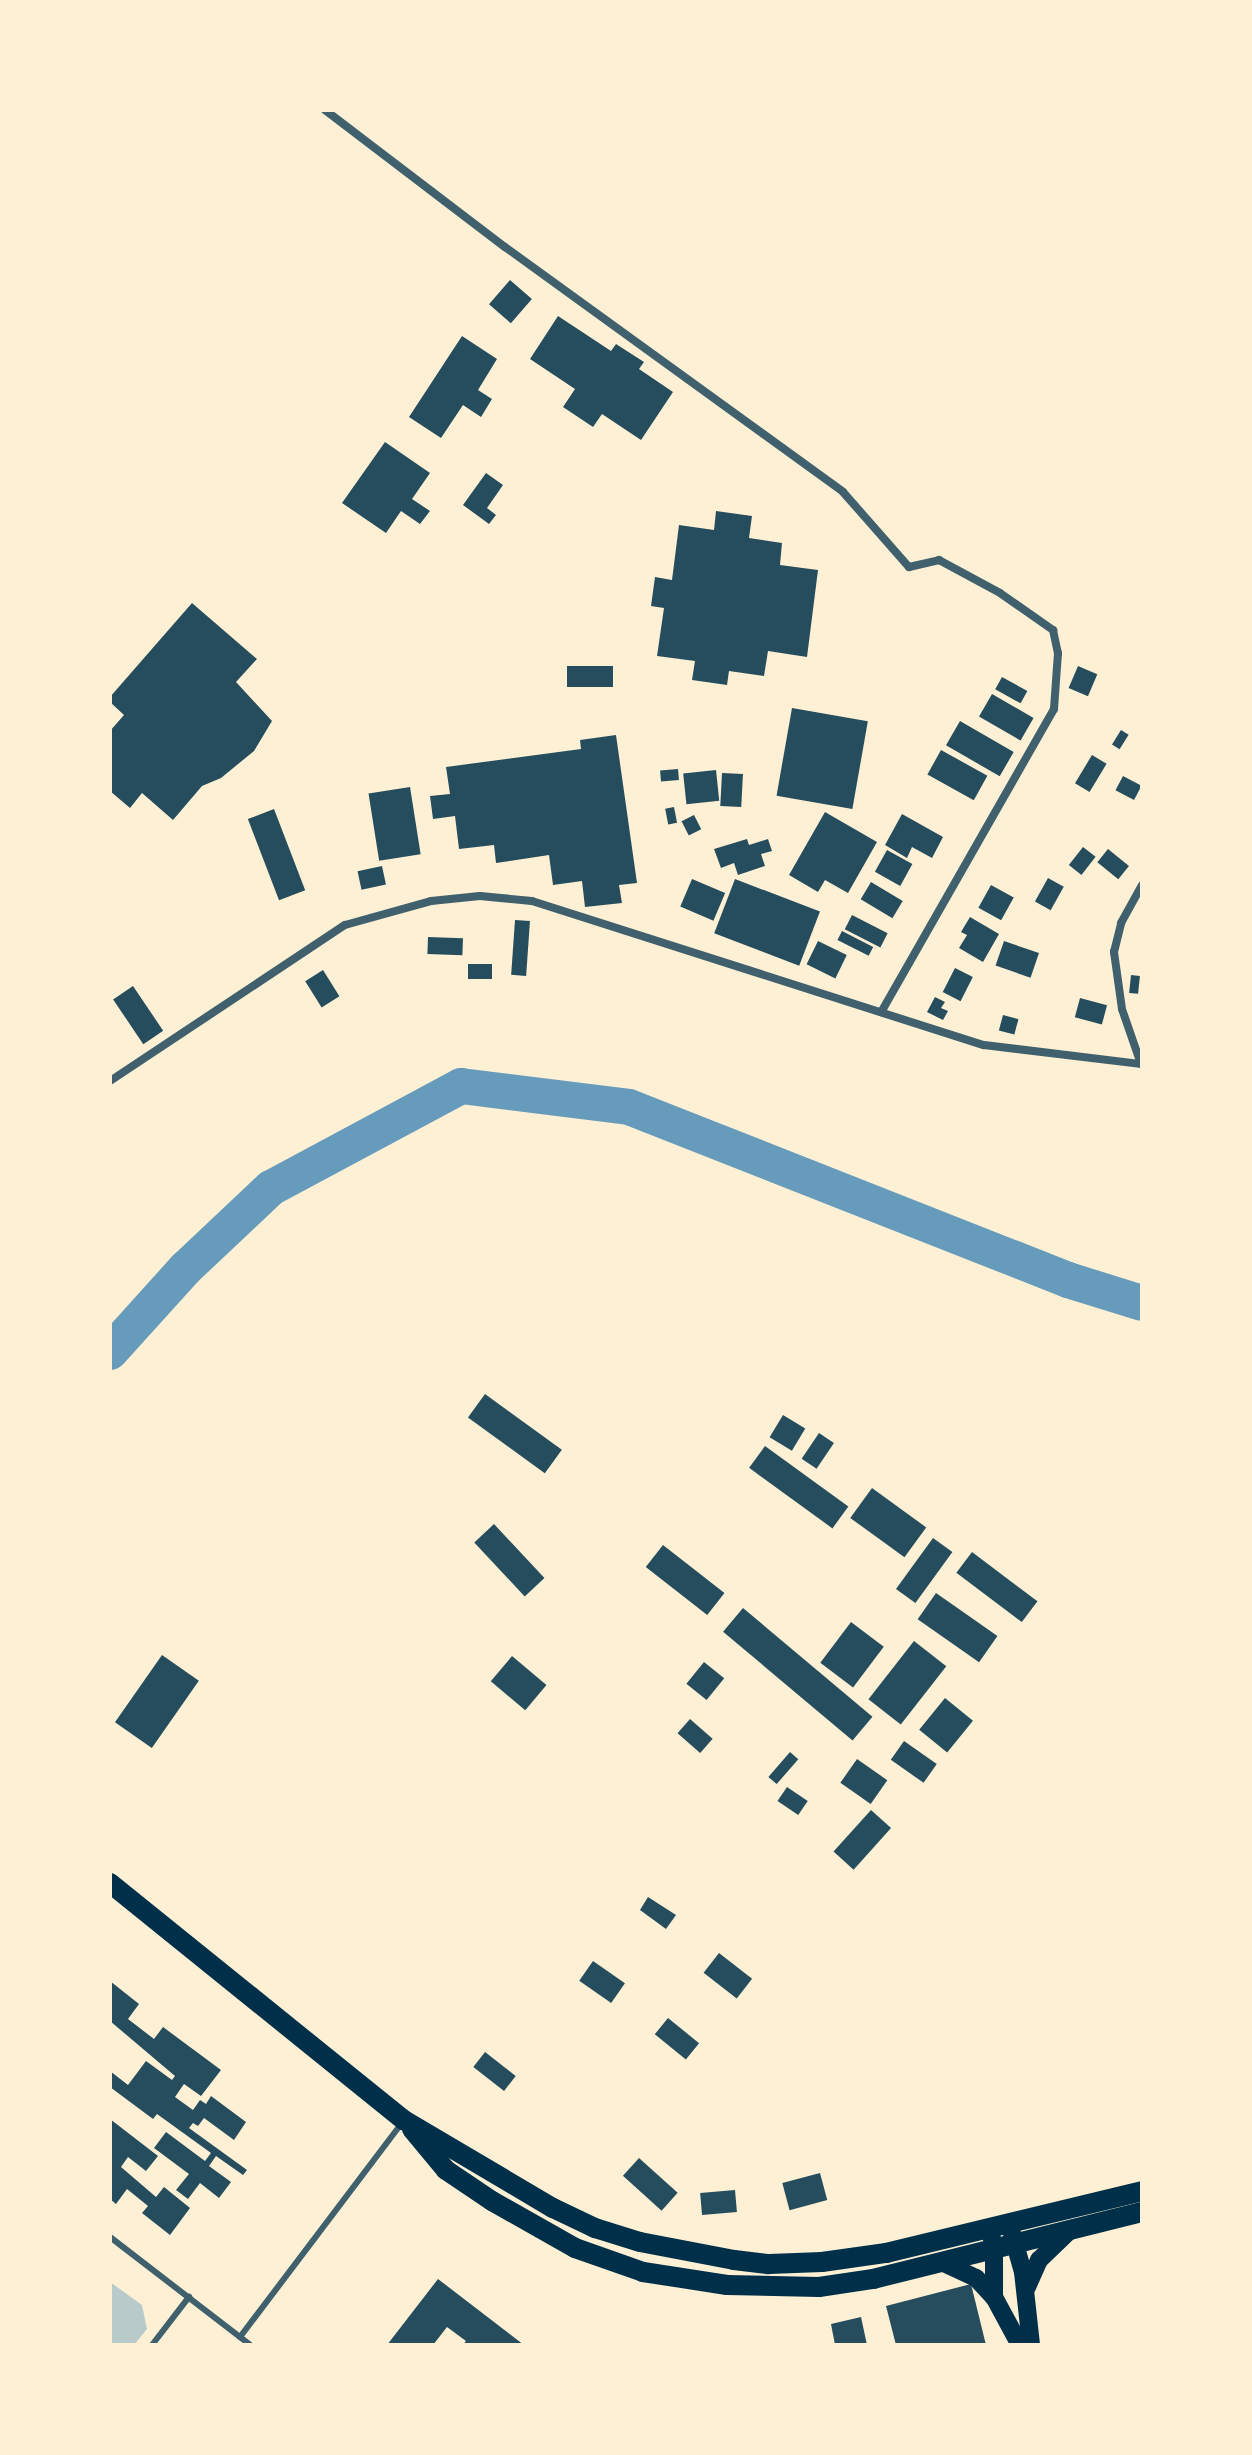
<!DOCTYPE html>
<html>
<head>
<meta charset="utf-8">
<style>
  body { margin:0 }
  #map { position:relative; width:1252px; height:2455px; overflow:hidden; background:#fdf0d5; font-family:Barlow,sans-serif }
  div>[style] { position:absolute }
  .green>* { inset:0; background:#b9caca }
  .river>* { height:36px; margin:-18px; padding:0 18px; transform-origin:18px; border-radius:18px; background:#669bbc }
  .building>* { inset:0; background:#264d5e; transform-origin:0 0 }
  .service>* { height:6px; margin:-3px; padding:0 3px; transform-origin:3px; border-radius:3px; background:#3f606c }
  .minor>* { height:8px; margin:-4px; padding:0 4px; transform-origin:4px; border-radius:4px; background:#3f606c }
  .primary>* { height:18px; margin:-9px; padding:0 9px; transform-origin:9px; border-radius:9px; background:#003049 }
  .trunk>* { height:20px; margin:-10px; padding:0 10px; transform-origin:10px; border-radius:10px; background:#003049 }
  span { translate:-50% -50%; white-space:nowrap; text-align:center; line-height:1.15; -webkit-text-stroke:8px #fdf0d5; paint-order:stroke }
  .frame { position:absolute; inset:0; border:112px solid #fdf0d5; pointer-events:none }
</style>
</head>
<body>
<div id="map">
  <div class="green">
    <i style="clip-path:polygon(110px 2282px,142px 2305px,147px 2329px,134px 2345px,110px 2345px)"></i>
  </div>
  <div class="river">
    <i style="left:110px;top:1352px;width:113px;rotate:-47.9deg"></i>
    <i style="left:186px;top:1268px;width:117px;rotate:-43.3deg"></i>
    <i style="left:271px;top:1188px;width:216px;rotate:-28.2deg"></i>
    <i style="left:461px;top:1086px;width:169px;rotate:7.1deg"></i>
    <i style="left:629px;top:1107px;width:472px;rotate:21.5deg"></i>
    <i style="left:1068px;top:1280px;width:77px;rotate:17.3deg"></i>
  </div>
  <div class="building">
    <i style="left:510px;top:280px;width:29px;height:32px;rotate:41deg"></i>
    <i style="clip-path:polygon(558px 316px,611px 351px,616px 344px,644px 362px,639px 369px,673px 392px,641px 440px,602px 414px,593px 427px,563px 407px,575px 389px,530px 359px)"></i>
    <i style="clip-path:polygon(462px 336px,497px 359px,478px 390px,492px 399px,481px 417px,463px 405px,441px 438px,409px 417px)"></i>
    <i style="clip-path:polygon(385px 442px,430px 473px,412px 499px,430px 511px,420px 524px,401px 511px,386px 533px,342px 503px)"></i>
    <i style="clip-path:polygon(486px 473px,503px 485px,487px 508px,496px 515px,489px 524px,463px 505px)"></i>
    <i style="clip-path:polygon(716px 511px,752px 516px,749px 538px,782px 543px,780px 565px,818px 570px,807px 657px,768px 651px,764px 676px,729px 671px,727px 685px,692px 680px,695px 661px,657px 656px,664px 608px,651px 606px,655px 577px,672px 580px,679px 525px,714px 530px)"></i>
    <i style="clip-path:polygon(192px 603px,257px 659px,236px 682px,272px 721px,254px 751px,221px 778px,202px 786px,173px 820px,142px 793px,130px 808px,110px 791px,110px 731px,124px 715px,110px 702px,110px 697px)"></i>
    <i style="left:567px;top:666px;width:46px;height:21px"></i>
    <i style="left:1078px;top:666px;width:21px;height:24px;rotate:23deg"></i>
    <i style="left:1002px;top:677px;width:29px;height:14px;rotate:29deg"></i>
    <i style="left:992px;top:694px;width:48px;height:26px;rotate:30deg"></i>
    <i style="left:792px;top:708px;width:77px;height:89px;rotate:10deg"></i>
    <i style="left:960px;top:721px;width:62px;height:28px;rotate:30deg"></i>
    <i style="left:1121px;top:730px;width:9px;height:17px;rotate:32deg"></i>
    <i style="clip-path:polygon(616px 735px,637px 883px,619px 885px,622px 903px,585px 907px,582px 881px,553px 885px,549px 855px,496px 863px,494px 845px,459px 849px,455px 816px,433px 819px,430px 796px,450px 794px,446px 767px,581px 749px,580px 740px)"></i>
    <i style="left:941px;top:750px;width:53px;height:28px;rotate:29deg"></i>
    <i style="left:1092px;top:755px;width:17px;height:33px;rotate:31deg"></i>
    <i style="left:678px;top:769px;width:11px;height:18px;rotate:85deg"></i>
    <i style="left:716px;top:770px;width:31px;height:33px;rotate:84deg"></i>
    <i style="left:722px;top:773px;width:21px;height:33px;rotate:3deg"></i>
    <i style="left:1123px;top:776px;width:21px;height:16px;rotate:28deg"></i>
    <i style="left:410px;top:787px;width:68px;height:42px;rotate:81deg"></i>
    <i style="left:674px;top:807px;width:16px;height:9px;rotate:79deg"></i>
    <i style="left:274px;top:809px;width:87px;height:28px;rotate:69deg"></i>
    <i style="clip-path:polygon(825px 812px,877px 842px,848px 893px,825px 880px,818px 892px,789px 875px)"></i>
    <i style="clip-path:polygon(902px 814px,943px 837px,932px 858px,912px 847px,907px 858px,885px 845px)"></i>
    <i style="left:694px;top:815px;width:16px;height:14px;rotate:63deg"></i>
    <i style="clip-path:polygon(747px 839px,749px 845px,768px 839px,772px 851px,761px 854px,765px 866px,738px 875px,734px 863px,721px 868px,714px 849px)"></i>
    <i style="left:1083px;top:847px;width:16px;height:23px;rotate:38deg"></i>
    <i style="left:1108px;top:849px;width:27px;height:17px;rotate:39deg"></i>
    <i style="left:887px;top:850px;width:29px;height:25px;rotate:29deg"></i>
    <i style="left:382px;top:866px;width:19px;height:25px;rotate:78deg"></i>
    <i style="left:1048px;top:878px;width:18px;height:27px;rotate:29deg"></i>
    <i style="left:692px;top:879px;width:36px;height:30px;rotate:23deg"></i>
    <i style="left:735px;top:879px;width:91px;height:58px;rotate:21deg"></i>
    <i style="left:871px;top:882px;width:37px;height:20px;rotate:31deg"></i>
    <i style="left:991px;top:885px;width:26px;height:26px;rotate:29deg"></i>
    <i style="left:852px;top:915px;width:40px;height:16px;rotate:27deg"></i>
    <i style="clip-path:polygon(970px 917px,999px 934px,983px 962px,959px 948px,967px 935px,961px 932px)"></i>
    <i style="left:515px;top:920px;width:15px;height:55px;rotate:4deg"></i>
    <i style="left:842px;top:931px;width:35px;height:10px;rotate:27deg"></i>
    <i style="left:428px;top:937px;width:35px;height:17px;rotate:2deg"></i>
    <i style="left:818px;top:941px;width:32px;height:26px;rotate:26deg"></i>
    <i style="left:1004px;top:941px;width:37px;height:26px;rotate:19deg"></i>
    <i style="left:468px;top:964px;width:24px;height:15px"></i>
    <i style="left:955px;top:968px;width:20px;height:27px;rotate:27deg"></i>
    <i style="left:323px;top:970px;width:31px;height:21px;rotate:58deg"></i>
    <i style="left:1131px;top:975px;width:9px;height:18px;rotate:6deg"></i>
    <i style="left:133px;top:986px;width:54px;height:24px;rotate:56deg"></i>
    <i style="clip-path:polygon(935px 997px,945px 1002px,941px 1008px,948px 1011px,943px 1020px,927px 1012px)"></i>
    <i style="left:1080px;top:998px;width:28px;height:20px;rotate:15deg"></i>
    <i style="left:1003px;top:1015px;width:16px;height:16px;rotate:15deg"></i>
    <i style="left:485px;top:1394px;width:95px;height:29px;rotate:36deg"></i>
    <i style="left:783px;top:1415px;width:26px;height:26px;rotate:31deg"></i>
    <i style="left:819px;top:1433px;width:18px;height:31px;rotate:34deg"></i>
    <i style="left:765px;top:1446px;width:103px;height:27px;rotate:36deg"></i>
    <i style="left:872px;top:1488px;width:67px;height:37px;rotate:36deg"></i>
    <i style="left:494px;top:1524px;width:74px;height:27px;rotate:47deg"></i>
    <i style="left:933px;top:1538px;width:24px;height:63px;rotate:36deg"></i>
    <i style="left:663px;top:1545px;width:78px;height:28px;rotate:38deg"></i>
    <i style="left:972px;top:1552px;width:82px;height:26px;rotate:37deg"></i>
    <i style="left:936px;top:1593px;width:75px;height:32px;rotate:35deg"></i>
    <i style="left:743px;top:1608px;width:169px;height:31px;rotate:40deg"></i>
    <i style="left:851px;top:1622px;width:41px;height:51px;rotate:37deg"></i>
    <i style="left:914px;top:1641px;width:41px;height:74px;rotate:38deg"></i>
    <i style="left:162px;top:1655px;width:45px;height:82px;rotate:35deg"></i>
    <i style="left:512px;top:1656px;width:45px;height:33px;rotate:40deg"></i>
    <i style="left:704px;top:1662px;width:26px;height:28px;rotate:39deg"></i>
    <i style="left:945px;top:1698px;width:36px;height:41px;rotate:39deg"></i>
    <i style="left:690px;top:1719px;width:30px;height:19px;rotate:41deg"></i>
    <i style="left:904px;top:1741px;width:40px;height:23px;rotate:35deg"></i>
    <i style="left:790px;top:1752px;width:11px;height:33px;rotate:41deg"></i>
    <i style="left:857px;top:1759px;width:37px;height:29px;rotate:35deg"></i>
    <i style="left:787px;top:1787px;width:25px;height:17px;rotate:34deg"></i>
    <i style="left:871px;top:1810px;width:27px;height:56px;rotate:42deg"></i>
    <i style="clip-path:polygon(648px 1897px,676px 1915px,666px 1929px,640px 1910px)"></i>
    <i style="left:719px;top:1953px;width:42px;height:25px;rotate:38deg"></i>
    <i style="left:593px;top:1961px;width:39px;height:24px;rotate:35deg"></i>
    <i style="clip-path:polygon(110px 1981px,139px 2004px,128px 2019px,154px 2039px,163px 2027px,221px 2070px,201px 2096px,184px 2084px,175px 2097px,193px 2110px,200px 2100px,206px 2104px,211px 2096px,246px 2122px,234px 2140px,204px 2118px,198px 2126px,193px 2123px,189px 2128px,247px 2170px,243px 2175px,216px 2156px,209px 2166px,231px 2182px,219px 2198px,200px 2183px,188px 2199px,176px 2190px,189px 2174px,154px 2148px,166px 2132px,205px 2161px,211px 2153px,157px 2114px,153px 2119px,110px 2087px,110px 2071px,128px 2085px,146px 2061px,172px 2080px,175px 2076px,110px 2021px)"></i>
    <i style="left:668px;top:2018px;width:40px;height:21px;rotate:39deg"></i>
    <i style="left:485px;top:2052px;width:39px;height:19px;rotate:38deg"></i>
    <i style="clip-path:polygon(110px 2119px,158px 2156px,146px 2171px,128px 2157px,121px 2167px,156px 2197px,164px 2187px,190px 2208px,170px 2235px,142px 2213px,148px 2206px,127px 2189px,116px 2204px,110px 2199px)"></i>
    <i style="left:639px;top:2158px;width:52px;height:24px;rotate:42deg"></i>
    <i style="left:820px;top:2173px;width:28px;height:39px;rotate:75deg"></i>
    <i style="left:735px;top:2190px;width:22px;height:35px;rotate:85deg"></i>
    <i style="clip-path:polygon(438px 2279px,524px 2345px,463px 2345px,466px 2341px,447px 2327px,433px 2345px,387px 2345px)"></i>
    <i style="clip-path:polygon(971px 2284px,986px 2345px,896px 2345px,886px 2306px)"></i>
    <i style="clip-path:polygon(861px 2317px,867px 2345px,835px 2345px,831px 2324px)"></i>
  </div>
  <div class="service">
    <i style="left:110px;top:2237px;width:177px;rotate:37.6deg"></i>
    <i style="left:240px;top:2337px;width:268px;rotate:-52.9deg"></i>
    <i style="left:152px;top:2345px;width:61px;rotate:-52.4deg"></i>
  </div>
  <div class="minor">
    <i style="left:325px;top:110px;width:226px;rotate:37.3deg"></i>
    <i style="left:505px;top:247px;width:417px;rotate:35.9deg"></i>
    <i style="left:843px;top:492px;width:100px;rotate:48.7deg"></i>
    <i style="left:909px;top:567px;width:31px;rotate:-13deg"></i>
    <i style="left:939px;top:560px;width:69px;rotate:28.4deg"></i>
    <i style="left:1000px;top:593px;width:65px;rotate:34.9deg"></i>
    <i style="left:1053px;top:630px;width:24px;rotate:78deg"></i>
    <i style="left:1058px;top:653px;width:56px;rotate:94.1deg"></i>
    <i style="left:1054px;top:709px;width:349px;rotate:119.7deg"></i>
    <i style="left:1141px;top:1064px;width:58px;rotate:-109.1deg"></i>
    <i style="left:1122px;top:1009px;width:58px;rotate:-98deg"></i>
    <i style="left:1114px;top:952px;width:30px;rotate:-76deg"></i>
    <i style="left:1121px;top:923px;width:43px;rotate:-61.1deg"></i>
    <i style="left:110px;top:1081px;width:282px;rotate:-33.6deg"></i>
    <i style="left:345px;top:925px;width:89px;rotate:-15.6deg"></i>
    <i style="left:431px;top:901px;width:49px;rotate:-5.8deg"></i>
    <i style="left:480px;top:896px;width:52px;rotate:5.5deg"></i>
    <i style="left:532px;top:901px;width:474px;rotate:17.7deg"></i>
    <i style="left:984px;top:1045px;width:159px;rotate:6.9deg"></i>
  </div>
  <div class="primary">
    <i style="left:1011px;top:2230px;width:44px;rotate:74.1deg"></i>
    <i style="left:1023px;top:2272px;width:73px;rotate:83.7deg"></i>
    <i style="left:991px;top:2234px;width:16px;rotate:79deg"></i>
    <i style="left:994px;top:2250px;width:47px;rotate:90deg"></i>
    <i style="left:994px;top:2297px;width:55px;rotate:61.6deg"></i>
    <i style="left:944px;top:2263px;width:35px;rotate:25deg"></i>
    <i style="left:976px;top:2278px;width:26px;rotate:47deg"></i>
    <i style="left:1027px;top:2287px;width:30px;rotate:-66deg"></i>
    <i style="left:1039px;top:2260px;width:39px;rotate:-44deg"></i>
  </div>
  <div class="trunk">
    <i style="left:110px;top:1883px;width:378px;rotate:38.9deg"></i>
    <i style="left:404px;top:2120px;width:173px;rotate:30.6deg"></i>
    <i style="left:553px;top:2208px;width:47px;rotate:25.5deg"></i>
    <i style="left:595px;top:2228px;width:47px;rotate:17.3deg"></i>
    <i style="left:640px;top:2242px;width:96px;rotate:10.8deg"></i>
    <i style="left:734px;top:2260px;width:35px;rotate:7deg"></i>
    <i style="left:769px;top:2264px;width:53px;rotate:-2.2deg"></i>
    <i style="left:822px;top:2262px;width:65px;rotate:-8deg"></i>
    <i style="left:886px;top:2253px;width:263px;rotate:-13.6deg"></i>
    <i style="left:412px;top:2129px;width:53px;rotate:50.3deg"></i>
    <i style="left:446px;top:2170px;width:55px;rotate:34deg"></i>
    <i style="left:492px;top:2201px;width:95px;rotate:29.5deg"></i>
    <i style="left:575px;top:2248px;width:72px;rotate:19.4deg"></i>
    <i style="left:643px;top:2272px;width:85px;rotate:8.8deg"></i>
    <i style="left:727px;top:2285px;width:92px;rotate:1.2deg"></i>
    <i style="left:819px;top:2287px;width:55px;rotate:-8.4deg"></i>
    <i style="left:873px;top:2279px;width:277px;rotate:-14deg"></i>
  </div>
  <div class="frame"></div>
</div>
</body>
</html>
